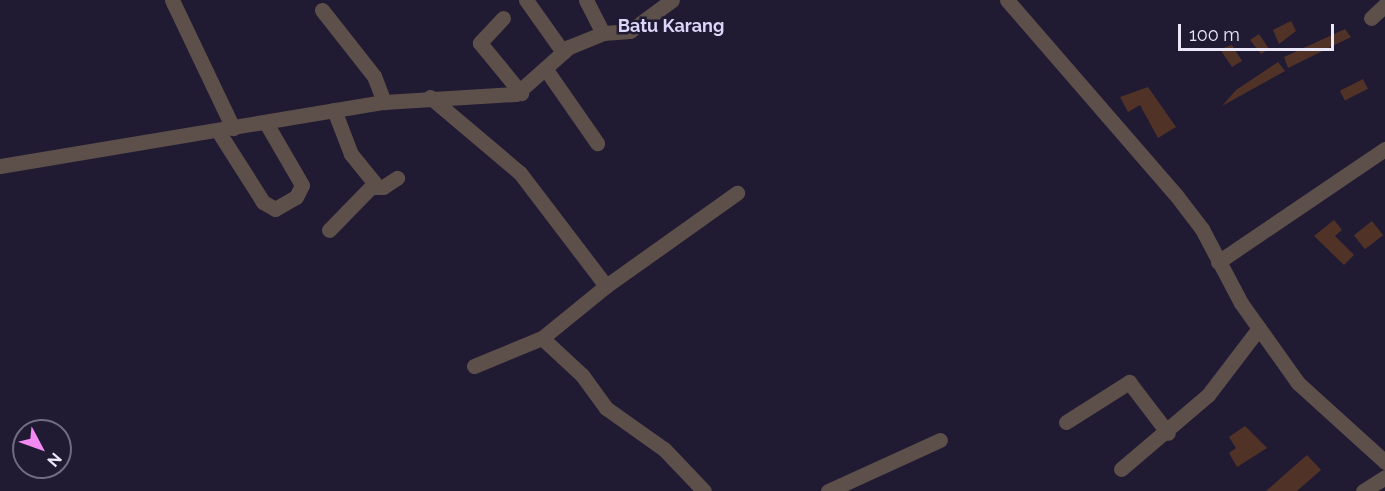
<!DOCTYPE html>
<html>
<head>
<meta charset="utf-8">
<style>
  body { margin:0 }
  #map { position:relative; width:1385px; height:491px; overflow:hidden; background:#201a33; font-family:Raleway,sans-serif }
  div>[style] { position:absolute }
  .building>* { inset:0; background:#503326; transform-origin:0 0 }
  .minor>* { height:15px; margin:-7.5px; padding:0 7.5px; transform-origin:7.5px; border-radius:7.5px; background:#5d4f49 }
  span { translate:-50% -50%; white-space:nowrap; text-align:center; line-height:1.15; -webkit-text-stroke:5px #201a33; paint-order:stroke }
  .quarter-label { font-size:18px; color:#dcd7f9; font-weight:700 }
  .north { position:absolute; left:12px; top:419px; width:60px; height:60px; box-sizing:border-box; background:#201a33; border:2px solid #716c82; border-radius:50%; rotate:131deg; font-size:16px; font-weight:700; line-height:24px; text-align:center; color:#eae8f9 }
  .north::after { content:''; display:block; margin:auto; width:21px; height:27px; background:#f38af2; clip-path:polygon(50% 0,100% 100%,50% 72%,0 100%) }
  .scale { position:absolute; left:1178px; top:24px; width:156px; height:27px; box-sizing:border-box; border:3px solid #eae8f9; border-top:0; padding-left:8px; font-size:18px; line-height:21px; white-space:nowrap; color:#eae8f9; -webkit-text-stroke:4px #201a33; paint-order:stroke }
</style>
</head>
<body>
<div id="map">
  <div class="building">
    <i style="clip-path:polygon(1291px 21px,1296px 31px,1279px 44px,1273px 30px)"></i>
    <i style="clip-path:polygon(1345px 29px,1351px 37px,1288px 68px,1284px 57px)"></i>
    <i style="clip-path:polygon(1259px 34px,1269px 49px,1261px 54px,1250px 40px)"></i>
    <i style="clip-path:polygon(1232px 45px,1242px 61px,1232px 67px,1220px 49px)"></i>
    <i style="clip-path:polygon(1278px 62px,1285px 71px,1222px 106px,1236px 90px)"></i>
    <i style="left:1363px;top:79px;width:11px;height:26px;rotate:63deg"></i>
    <i style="clip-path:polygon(1148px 87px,1176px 127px,1158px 138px,1140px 105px,1128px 112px,1120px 97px)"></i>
    <i style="clip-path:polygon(1334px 220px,1342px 230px,1335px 236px,1354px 255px,1344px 265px,1314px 236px)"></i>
    <i style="left:1372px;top:221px;width:18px;height:23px;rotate:52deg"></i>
    <i style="clip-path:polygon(1245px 426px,1267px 448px,1237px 467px,1229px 453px,1236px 448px,1229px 437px)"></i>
    <i style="clip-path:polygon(1307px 455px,1321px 470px,1297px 491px,1266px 491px)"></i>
  </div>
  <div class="minor">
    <i style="left:172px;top:0;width:142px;rotate:64.5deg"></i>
    <i style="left:526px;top:0;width:64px;rotate:54.6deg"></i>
    <i style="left:586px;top:0;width:37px;rotate:63deg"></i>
    <i style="left:1007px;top:0;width:258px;rotate:49.1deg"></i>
    <i style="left:1176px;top:195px;width:43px;rotate:52.6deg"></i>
    <i style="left:1202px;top:229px;width:84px;rotate:62.2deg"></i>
    <i style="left:1241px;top:303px;width:98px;rotate:54.5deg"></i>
    <i style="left:1298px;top:383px;width:118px;rotate:42.2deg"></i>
    <i style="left:322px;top:10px;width:84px;rotate:51.8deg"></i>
    <i style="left:374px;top:76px;width:28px;rotate:69deg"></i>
    <i style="left:503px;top:18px;width:34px;rotate:133deg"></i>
    <i style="left:480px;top:43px;width:65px;rotate:50.6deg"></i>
    <i style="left:1371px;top:18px;width:19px;rotate:-43deg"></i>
    <i style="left:547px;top:71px;width:88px;rotate:55.2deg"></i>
    <i style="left:430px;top:97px;width:118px;rotate:40.2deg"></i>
    <i style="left:520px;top:173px;width:142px;rotate:52.7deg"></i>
    <i style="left:606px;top:286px;width:82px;rotate:140.9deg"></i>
    <i style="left:542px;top:338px;width:54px;rotate:42.8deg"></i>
    <i style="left:582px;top:375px;width:41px;rotate:54deg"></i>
    <i style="left:606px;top:408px;width:71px;rotate:35.3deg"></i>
    <i style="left:664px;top:449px;width:58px;rotate:46.4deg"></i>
    <i style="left:334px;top:110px;width:47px;rotate:68.9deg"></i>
    <i style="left:351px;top:154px;width:38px;rotate:51deg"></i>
    <i style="left:218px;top:131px;width:84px;rotate:57.6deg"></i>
    <i style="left:263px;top:202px;width:14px;rotate:30deg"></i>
    <i style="left:275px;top:209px;width:24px;rotate:-30deg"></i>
    <i style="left:296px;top:197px;width:13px;rotate:-63deg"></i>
    <i style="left:302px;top:185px;width:72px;rotate:-120.1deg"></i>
    <i style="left:0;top:166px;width:389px;rotate:-9.5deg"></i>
    <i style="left:384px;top:102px;width:132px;rotate:-3.5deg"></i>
    <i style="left:516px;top:94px;width:71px;rotate:-41.6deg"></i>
    <i style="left:569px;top:47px;width:37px;rotate:-22deg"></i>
    <i style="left:603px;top:33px;width:27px;rotate:-4deg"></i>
    <i style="left:630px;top:31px;width:52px;rotate:-36.4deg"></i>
    <i style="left:329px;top:230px;width:60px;rotate:-45.7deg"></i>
    <i style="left:371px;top:187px;width:12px"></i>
    <i style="left:383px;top:187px;width:17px;rotate:-33deg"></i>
    <i style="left:1218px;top:262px;width:202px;rotate:-34.1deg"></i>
    <i style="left:606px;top:286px;width:161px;rotate:-35.4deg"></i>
    <i style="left:474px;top:366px;width:74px;rotate:-22.4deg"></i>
    <i style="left:1066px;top:422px;width:75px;rotate:-32.4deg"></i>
    <i style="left:1129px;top:382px;width:64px;rotate:52.6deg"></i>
    <i style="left:1121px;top:469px;width:114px;rotate:-40.4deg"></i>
    <i style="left:1208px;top:395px;width:84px;rotate:-52.7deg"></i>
    <i style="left:828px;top:491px;width:123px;rotate:-24.5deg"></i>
    <i style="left:1363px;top:491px;width:26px;rotate:-32deg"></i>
  </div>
  <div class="quarter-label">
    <span style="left:671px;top:26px">Batu Karang</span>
  </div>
  <div class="north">N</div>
  <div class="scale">100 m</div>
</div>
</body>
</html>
